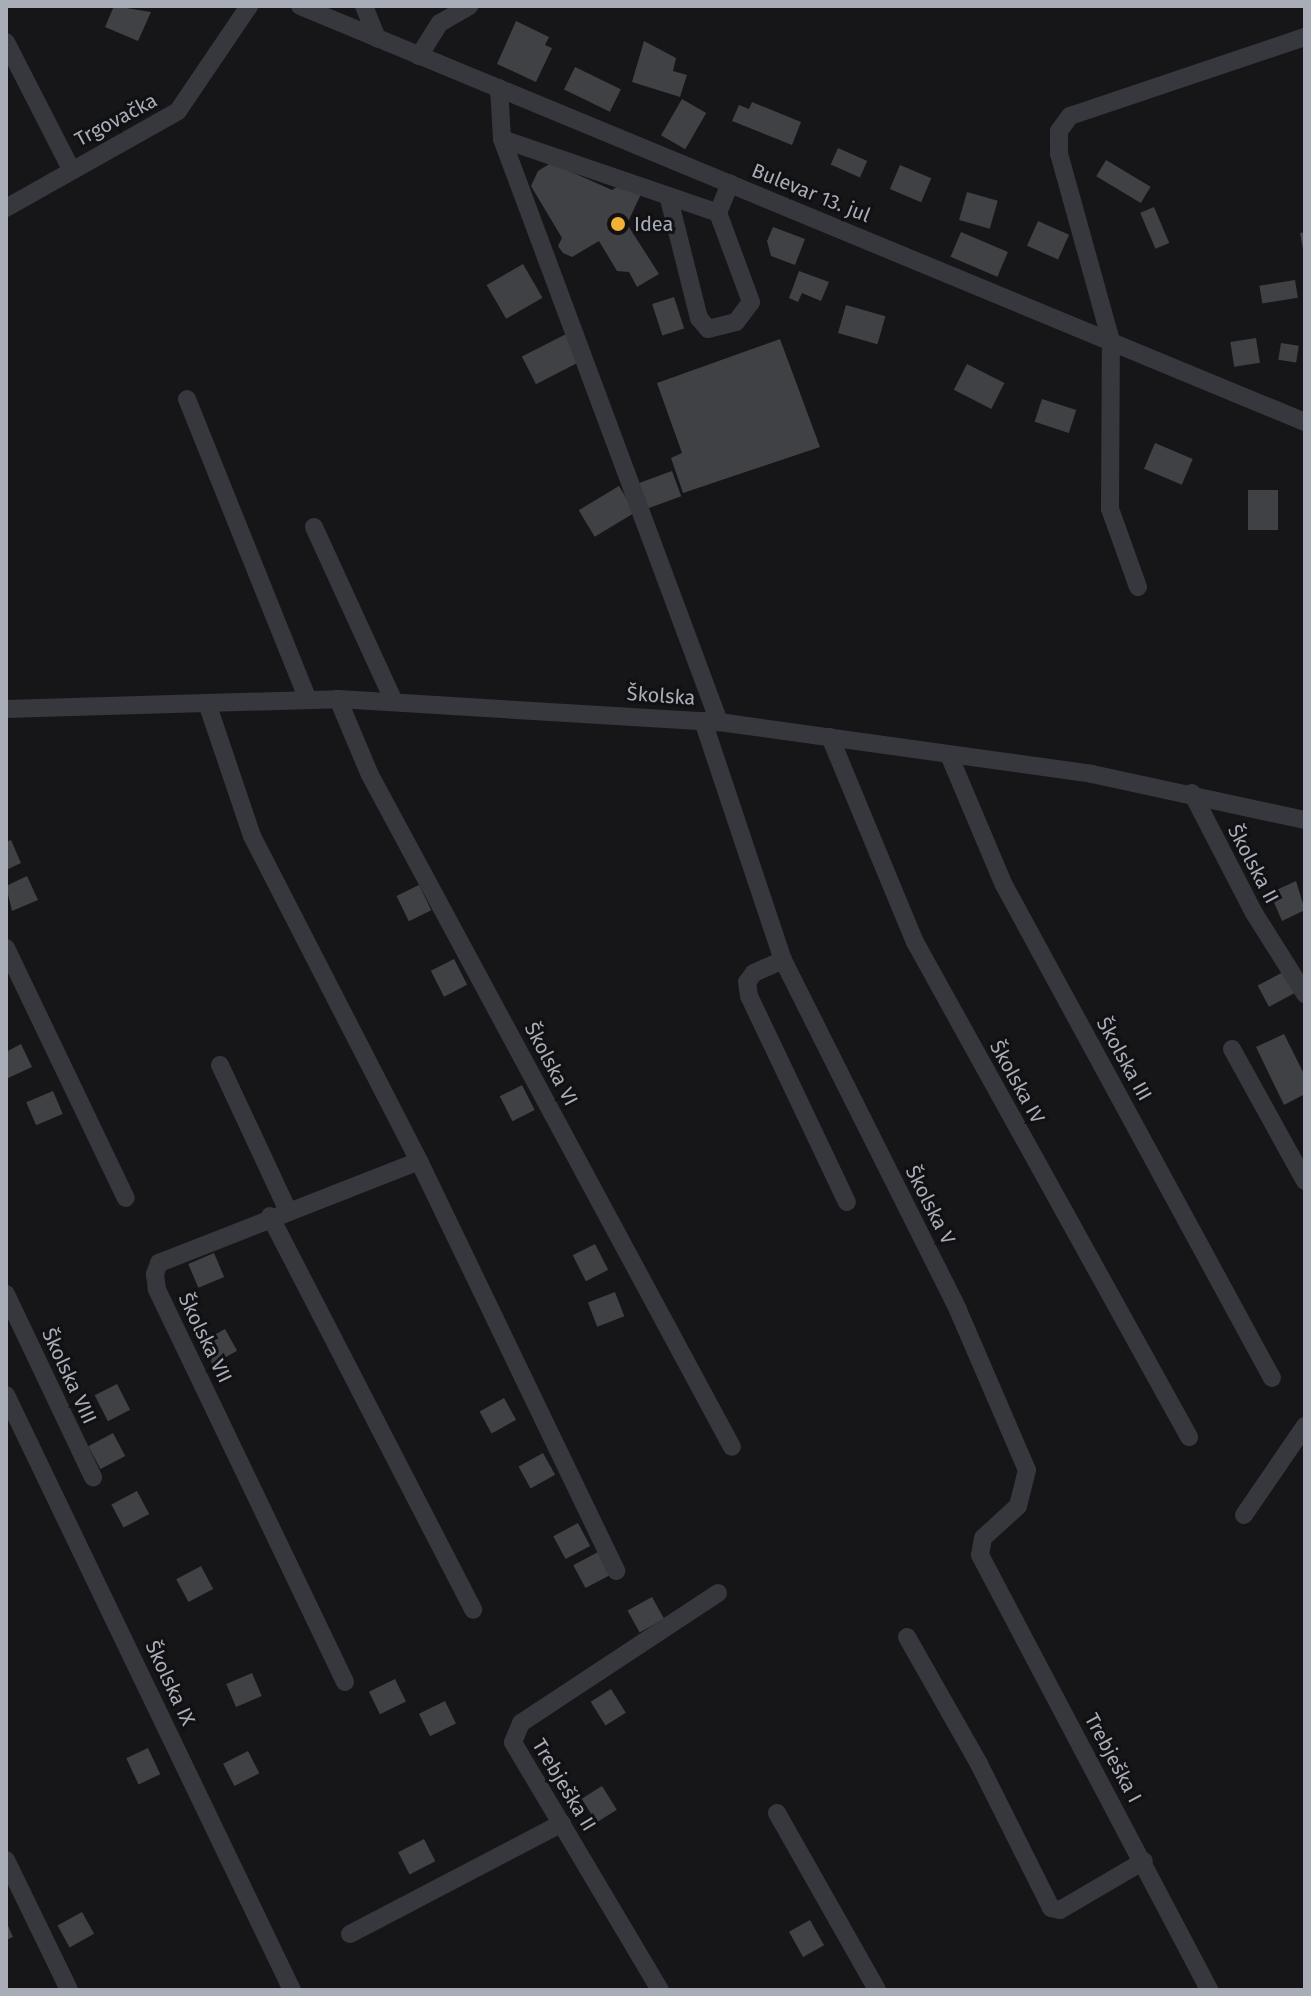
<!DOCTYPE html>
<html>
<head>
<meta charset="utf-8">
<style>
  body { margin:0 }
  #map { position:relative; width:1311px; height:1996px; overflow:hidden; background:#161618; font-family:"Fira Sans",sans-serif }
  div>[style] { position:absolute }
  .building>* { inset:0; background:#404145; transform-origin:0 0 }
  .minor>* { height:18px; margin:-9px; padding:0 9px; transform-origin:9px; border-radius:9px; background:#37383d }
  .dots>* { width:22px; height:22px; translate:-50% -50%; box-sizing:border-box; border:4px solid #111113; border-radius:50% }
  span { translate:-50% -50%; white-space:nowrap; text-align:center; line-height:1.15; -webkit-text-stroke:6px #111113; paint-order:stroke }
  .street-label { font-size:20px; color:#a8adb8 }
  .poi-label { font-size:20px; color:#a8adb8 }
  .left { translate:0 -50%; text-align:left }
  .frame { position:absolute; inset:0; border:8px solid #a8adb8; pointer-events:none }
</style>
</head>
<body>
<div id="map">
  <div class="building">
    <i style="clip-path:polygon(114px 6px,151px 12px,138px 41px,105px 27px)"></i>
    <i style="clip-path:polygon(516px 21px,549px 37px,545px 45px,552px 48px,536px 82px,497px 64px)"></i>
    <i style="clip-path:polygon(644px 41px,676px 58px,673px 71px,687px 75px,680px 97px,632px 82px)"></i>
    <i style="left:575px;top:67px;width:51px;height:25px;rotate:26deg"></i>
    <i style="left:682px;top:99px;width:28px;height:42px;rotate:30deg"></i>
    <i style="clip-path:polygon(752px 102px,801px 122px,792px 145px,732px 121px,739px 105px,749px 109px)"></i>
    <i style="left:838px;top:148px;width:32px;height:18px;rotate:24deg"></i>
    <i style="left:1106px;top:160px;width:52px;height:19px;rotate:31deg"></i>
    <i style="clip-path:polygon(551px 163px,612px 190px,620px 185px,641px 194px,627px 224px,659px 274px,637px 287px,629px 272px,617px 271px,599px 241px,572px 257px,563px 253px,558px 246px,562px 238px,531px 186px,538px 171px)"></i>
    <i style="left:900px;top:165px;width:34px;height:26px;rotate:23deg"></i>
    <i style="left:967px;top:192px;width:32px;height:29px;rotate:16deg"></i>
    <i style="left:1154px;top:207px;width:39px;height:15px;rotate:67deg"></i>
    <i style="left:1038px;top:221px;width:34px;height:27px;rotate:24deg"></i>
    <i style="clip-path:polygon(773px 227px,805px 239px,795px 265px,771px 256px,767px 241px)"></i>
    <i style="left:961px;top:232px;width:51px;height:27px;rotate:23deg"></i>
    <i style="clip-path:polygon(1305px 232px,1305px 254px,1304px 254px,1300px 233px)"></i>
    <i style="left:523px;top:264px;width:39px;height:42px;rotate:60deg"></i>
    <i style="clip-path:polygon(799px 271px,829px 282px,821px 301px,802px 293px,798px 302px,789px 298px)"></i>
    <i style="left:1295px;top:280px;width:18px;height:36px;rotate:81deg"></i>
    <i style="left:674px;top:297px;width:33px;height:23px;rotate:72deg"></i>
    <i style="left:846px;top:305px;width:41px;height:29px;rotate:16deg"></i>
    <i style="left:570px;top:332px;width:31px;height:54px;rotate:63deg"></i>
    <i style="left:1256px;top:338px;width:25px;height:26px;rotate:81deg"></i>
    <i style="clip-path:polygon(780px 339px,820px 447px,683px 493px,671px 458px,682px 453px,657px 383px)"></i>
    <i style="left:1281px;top:343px;width:18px;height:17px;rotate:9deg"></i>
    <i style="left:967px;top:364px;width:42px;height:29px;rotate:27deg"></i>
    <i style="left:1042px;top:399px;width:36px;height:24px;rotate:18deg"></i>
    <i style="left:1155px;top:443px;width:41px;height:28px;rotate:23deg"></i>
    <i style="left:672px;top:471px;width:27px;height:35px;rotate:70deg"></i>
    <i style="left:619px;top:486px;width:31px;height:47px;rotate:59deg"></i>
    <i style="left:1278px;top:490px;width:40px;height:30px;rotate:90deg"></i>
    <i style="clip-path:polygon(11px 840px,21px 863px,6px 870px,6px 842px)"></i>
    <i style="clip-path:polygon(27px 876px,38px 900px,12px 911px,6px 886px)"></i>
    <i style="clip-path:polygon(1296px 881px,1305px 910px,1282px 921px,1270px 893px)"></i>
    <i style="left:419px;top:885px;width:28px;height:25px;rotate:64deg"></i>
    <i style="left:454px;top:959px;width:29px;height:26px;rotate:63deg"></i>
    <i style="left:1285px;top:971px;width:24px;height:31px;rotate:62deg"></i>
    <i style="clip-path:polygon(1284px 1034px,1305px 1076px,1305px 1094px,1284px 1105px,1256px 1047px)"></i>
    <i style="clip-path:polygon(21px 1044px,32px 1067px,6px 1079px,6px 1052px)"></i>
    <i style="left:522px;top:1085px;width:28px;height:25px;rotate:63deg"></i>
    <i style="left:53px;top:1091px;width:25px;height:29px;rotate:67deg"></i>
    <i style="left:595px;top:1244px;width:29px;height:25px;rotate:63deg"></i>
    <i style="left:214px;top:1253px;width:26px;height:28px;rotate:67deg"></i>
    <i style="left:615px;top:1292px;width:26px;height:29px;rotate:69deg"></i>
    <i style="left:225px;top:1329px;width:25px;height:28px;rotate:61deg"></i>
    <i style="left:117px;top:1384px;width:29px;height:25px;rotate:63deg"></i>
    <i style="left:504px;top:1398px;width:25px;height:28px;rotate:61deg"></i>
    <i style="left:113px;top:1433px;width:26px;height:28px;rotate:62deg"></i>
    <i style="left:543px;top:1453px;width:25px;height:28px;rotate:61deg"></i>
    <i style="left:137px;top:1491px;width:26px;height:29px;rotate:62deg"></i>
    <i style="left:578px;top:1523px;width:26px;height:28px;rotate:62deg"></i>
    <i style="left:598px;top:1552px;width:26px;height:28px;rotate:62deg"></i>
    <i style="left:201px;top:1566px;width:26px;height:28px;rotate:62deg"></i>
    <i style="left:652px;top:1597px;width:25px;height:28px;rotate:61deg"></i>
    <i style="left:252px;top:1673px;width:25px;height:28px;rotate:67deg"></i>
    <i style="left:395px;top:1679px;width:25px;height:29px;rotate:64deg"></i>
    <i style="left:611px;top:1689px;width:28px;height:24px;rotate:58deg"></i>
    <i style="left:445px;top:1701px;width:25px;height:29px;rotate:64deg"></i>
    <i style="left:148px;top:1748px;width:29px;height:24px;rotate:65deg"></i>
    <i style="left:248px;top:1751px;width:25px;height:28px;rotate:63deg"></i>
    <i style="left:602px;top:1786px;width:28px;height:24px;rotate:58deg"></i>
    <i style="left:424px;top:1839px;width:25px;height:29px;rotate:63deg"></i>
    <i style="left:82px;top:1912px;width:25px;height:28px;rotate:61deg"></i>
    <i style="left:810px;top:1920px;width:29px;height:24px;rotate:61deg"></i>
    <i style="clip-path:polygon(6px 1921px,13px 1937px,6px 1940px)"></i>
  </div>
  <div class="minor">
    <i style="left:300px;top:6px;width:1088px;rotate:22.49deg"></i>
    <i style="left:364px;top:6px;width:35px;rotate:68deg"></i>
    <i style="left:6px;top:42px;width:143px;rotate:62.9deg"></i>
    <i style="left:419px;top:56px;width:39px;rotate:-58deg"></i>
    <i style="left:440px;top:23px;width:34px;rotate:-30deg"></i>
    <i style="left:499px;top:88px;width:51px;rotate:86.6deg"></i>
    <i style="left:502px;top:139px;width:622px;rotate:69.58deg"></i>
    <i style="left:502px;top:139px;width:228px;rotate:18.9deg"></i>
    <i style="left:718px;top:213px;width:32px;rotate:-68deg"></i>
    <i style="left:669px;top:199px;width:123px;rotate:75.9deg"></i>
    <i style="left:699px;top:318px;width:14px;rotate:51deg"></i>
    <i style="left:708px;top:329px;width:29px;rotate:-14deg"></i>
    <i style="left:736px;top:322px;width:25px;rotate:-53deg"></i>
    <i style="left:751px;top:302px;width:95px;rotate:-110.3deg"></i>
    <i style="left:6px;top:208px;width:197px;rotate:-29.4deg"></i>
    <i style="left:178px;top:111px;width:127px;rotate:-55.9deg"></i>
    <i style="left:187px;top:399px;width:324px;rotate:68.1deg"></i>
    <i style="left:314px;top:527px;width:192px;rotate:65.4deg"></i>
    <i style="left:1138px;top:587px;width:83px;rotate:-109.7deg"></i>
    <i style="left:1110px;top:509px;width:168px;rotate:-89.7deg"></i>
    <i style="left:1111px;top:341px;width:194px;rotate:-105.5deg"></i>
    <i style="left:1059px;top:154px;width:23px;rotate:-90deg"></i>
    <i style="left:1059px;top:131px;width:19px;rotate:-54deg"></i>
    <i style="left:1070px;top:116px;width:248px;rotate:-18.6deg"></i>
    <i style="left:338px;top:699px;width:82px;rotate:67.2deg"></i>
    <i style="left:370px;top:775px;width:763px;rotate:61.69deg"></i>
    <i style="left:208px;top:706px;width:137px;rotate:71.3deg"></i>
    <i style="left:252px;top:836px;width:365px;rotate:62.8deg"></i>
    <i style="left:419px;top:1161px;width:455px;rotate:64.3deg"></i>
    <i style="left:6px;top:709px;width:332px;rotate:-1.7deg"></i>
    <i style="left:338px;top:699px;width:382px;rotate:3.5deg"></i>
    <i style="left:719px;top:722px;width:377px;rotate:7.9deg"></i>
    <i style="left:1092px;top:774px;width:218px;rotate:12.2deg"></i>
    <i style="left:703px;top:721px;width:252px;rotate:71.5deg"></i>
    <i style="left:783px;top:960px;width:32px;rotate:156deg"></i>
    <i style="left:754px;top:973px;width:11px;rotate:128deg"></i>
    <i style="left:747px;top:982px;width:14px;rotate:82deg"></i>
    <i style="left:749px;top:996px;width:228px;rotate:64.6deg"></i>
    <i style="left:830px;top:737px;width:222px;rotate:67.5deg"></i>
    <i style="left:915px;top:942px;width:566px;rotate:61.03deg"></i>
    <i style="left:949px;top:755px;width:141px;rotate:67.1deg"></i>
    <i style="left:1004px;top:885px;width:561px;rotate:61.47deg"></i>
    <i style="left:1192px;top:793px;width:135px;rotate:62.7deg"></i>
    <i style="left:1254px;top:913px;width:96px;rotate:57.8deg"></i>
    <i style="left:6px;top:948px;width:277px;rotate:64.4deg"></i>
    <i style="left:783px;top:960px;width:391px;rotate:63.4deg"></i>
    <i style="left:958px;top:1310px;width:174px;rotate:66.7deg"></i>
    <i style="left:1027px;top:1470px;width:37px;rotate:104deg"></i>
    <i style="left:1018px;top:1506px;width:47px;rotate:137.6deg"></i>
    <i style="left:983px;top:1538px;width:17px;rotate:100deg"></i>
    <i style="left:980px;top:1555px;width:492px;rotate:62.2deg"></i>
    <i style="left:1232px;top:1049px;width:151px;rotate:61.1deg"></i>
    <i style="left:220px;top:1065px;width:159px;rotate:65deg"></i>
    <i style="left:270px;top:1216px;width:443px;rotate:62.7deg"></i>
    <i style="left:6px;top:1294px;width:203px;rotate:64.6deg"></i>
    <i style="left:6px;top:1395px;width:660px;rotate:64.33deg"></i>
    <i style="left:1244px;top:1515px;width:108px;rotate:-55.6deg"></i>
    <i style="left:907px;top:1637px;width:146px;rotate:60.4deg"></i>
    <i style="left:979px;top:1764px;width:161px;rotate:63.4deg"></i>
    <i style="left:1051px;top:1908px;width:9px;rotate:13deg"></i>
    <i style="left:1060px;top:1910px;width:97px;rotate:-30.3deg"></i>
    <i style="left:345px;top:1682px;width:436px;rotate:-115.6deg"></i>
    <i style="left:157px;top:1289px;width:15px;rotate:-98deg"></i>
    <i style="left:155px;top:1274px;width:12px;rotate:-70deg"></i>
    <i style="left:159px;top:1263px;width:279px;rotate:-21.4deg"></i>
    <i style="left:777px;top:1813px;width:203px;rotate:60.5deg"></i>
    <i style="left:6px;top:1860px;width:144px;rotate:64.1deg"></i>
    <i style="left:350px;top:1934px;width:239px;rotate:-27.6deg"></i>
    <i style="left:660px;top:1990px;width:288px;rotate:-120.7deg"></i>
    <i style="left:513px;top:1742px;width:21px;rotate:-67deg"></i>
    <i style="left:521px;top:1723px;width:236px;rotate:-33.4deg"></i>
  </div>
  <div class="dots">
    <i style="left:618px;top:224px;background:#f2b134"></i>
  </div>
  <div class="street-label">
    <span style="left:116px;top:120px;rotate:-28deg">Trgovačka</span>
    <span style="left:811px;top:193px;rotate:22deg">Bulevar 13. jul</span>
    <span style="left:661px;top:696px;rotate:4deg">Školska</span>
    <span style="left:1253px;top:864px;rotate:62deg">Školska II</span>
    <span style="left:1124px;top:1059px;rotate:61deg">Školska III</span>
    <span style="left:551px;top:1064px;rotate:62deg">Školska VI</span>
    <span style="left:1017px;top:1082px;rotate:61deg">Školska IV</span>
    <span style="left:930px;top:1205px;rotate:63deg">Školska V</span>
    <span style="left:205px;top:1338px;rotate:64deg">Školska VII</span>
    <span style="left:69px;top:1376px;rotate:65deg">Školska VIII</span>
    <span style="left:170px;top:1683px;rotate:65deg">Školska IX</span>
    <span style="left:1113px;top:1758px;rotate:62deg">Trebješka I</span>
    <span style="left:564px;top:1785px;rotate:59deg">Trebješka II</span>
  </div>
  <div class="poi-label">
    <span class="left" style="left:634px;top:224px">Idea</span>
  </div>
  <div class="frame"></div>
</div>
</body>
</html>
